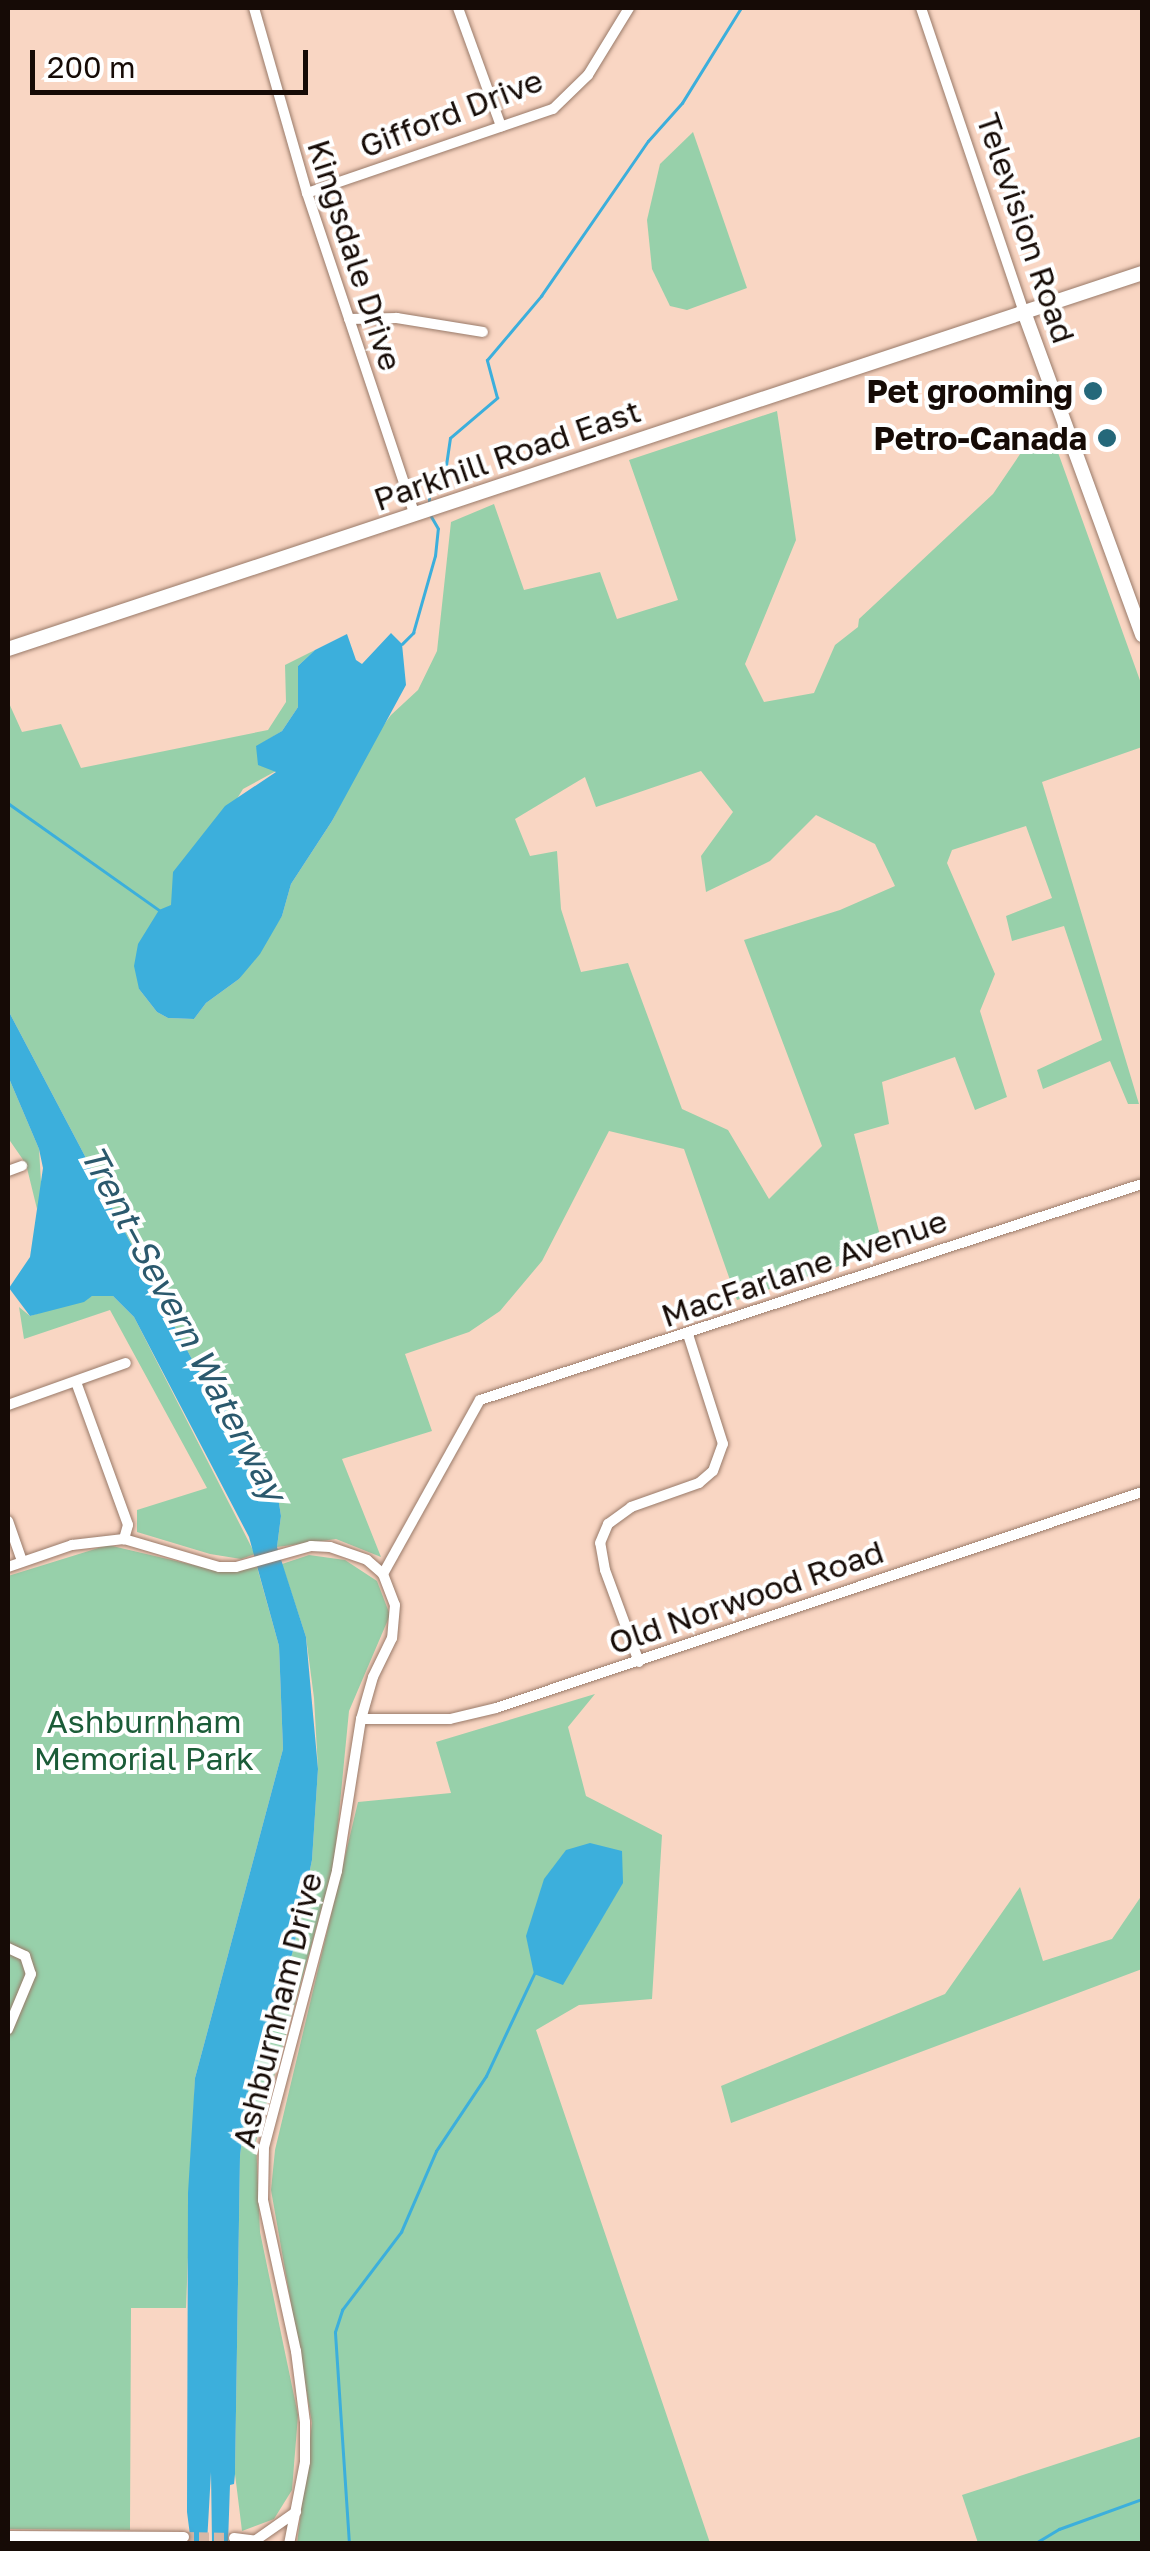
<!DOCTYPE html>
<html>
<head>
<meta charset="utf-8">
<style>
  body { margin:0 }
  #map { position:relative; width:1150px; height:2551px; overflow:hidden; background:#f9d6c3; font-family:"Golos Text",sans-serif }
  div>[style] { position:absolute }
  .green>* { inset:0; background:#97d0aa }
  .water>* { inset:0; background:#3cafdc }
  .stream>* { height:2.5px; margin:-1.25px; padding:0 1.25px; transform-origin:1.25px; border-radius:1.25px; background:#3cafdc }
  .minor-tunnel>* { height:10px; margin-top:-5px; transform-origin:0; background:repeating-linear-gradient(90deg,#d7b8a7 0 10px,transparent 0 15px) }
  .roads { filter:drop-shadow(0 0 2px #997a69) drop-shadow(0 0 2px #997a69) }
  .minor>* { height:10px; margin:-5px; padding:0 5px; transform-origin:5px; border-radius:5px; background:#fff }
  .major>* { height:14px; margin:-7px; padding:0 7px; transform-origin:7px; border-radius:7px; background:#fff }
  .dots>* { width:28px; height:28px; translate:-50% -50%; box-sizing:border-box; border:5px solid #fff; border-radius:50% }
  span { translate:-50% -50%; white-space:nowrap; text-align:center; line-height:1.15; -webkit-text-stroke:8px #fff; paint-order:stroke }
  .street-label { font-size:32px; color:#160b06 }
  .poi-label { font-size:32px; color:#160b06; font-weight:700 }
  .right { translate:-100% -50%; text-align:right }
  .park-label { font-size:32px; color:#1b5c38 }
  .water-label { font-size:35px; color:#2b596d; font-style:italic }
  .frame { position:absolute; inset:0; border:10px solid #160b06; pointer-events:none }
  .scale { position:absolute; left:30px; top:50px; width:278px; height:45px; box-sizing:border-box; border:5px solid #160b06; border-top:0; padding-left:12px; font-size:30px; line-height:35px; white-space:nowrap; color:#160b06; -webkit-text-stroke:8px #fff; paint-order:stroke }
</style>
</head>
<body>
<div id="map">
  <div class="green">
    <i style="clip-path:polygon(693px 132px,747px 288px,687px 310px,670px 306px,652px 269px,647px 220px,660px 164px)"></i>
    <i style="clip-path:polygon(evenodd,777px 411px,796px 540px,745px 664px,764px 702px,814px 693px,835px 645px,858px 627px,859px 619px,993px 494px,1033px 435px,1051px 433px,1142px 686px,1142px 747px,1042px 782px,1139px 1104px,1128px 1104px,1110px 1061px,1043px 1089px,1037px 1070px,1102px 1040px,1064px 926px,1012px 941px,1006px 916px,1052px 898px,1026px 826px,952px 850px,947px 863px,995px 974px,980px 1011px,1007px 1097px,975px 1110px,955px 1057px,882px 1082px,889px 1124px,854px 1134px,884px 1251px,737px 1300px,684px 1149px,609px 1131px,542px 1261px,500px 1311px,469px 1332px,405px 1354px,432px 1431px,342px 1459px,381px 1557px,336px 1539px,277px 1547px,281px 1516px,276px 1484px,195px 1365px,8px 1010px,8px 701px,22px 732px,61px 724px,81px 768px,268px 730px,286px 702px,285px 665px,315px 650px,298px 666px,298px 707px,282px 731px,256px 747px,276px 771px,243px 789px,171px 906px,139px 989px,157px 1012px,168px 1018px,194px 1019px,206px 1003px,239px 979px,282px 916px,291px 884px,332px 821px,372px 741px,391px 715px,418px 690px,437px 651px,451px 522px,494px 504px,524px 590px,600px 572px,617px 619px,678px 600px,629px 460px,777px 411px,701px 771px,733px 812px,701px 856px,706px 892px,770px 861px,816px 815px,875px 844px,895px 886px,840px 910px,744px 940px,822px 1146px,769px 1199px,728px 1130px,682px 1109px,628px 963px,581px 972px,561px 909px,557px 851px,530px 856px,515px 819px,585px 777px,596px 807px,701px 771px)"></i>
    <i style="clip-path:polygon(8px 1076px,39px 1149px,42px 1198px,37px 1209px,26px 1164px,8px 1138px)"></i>
    <i style="clip-path:polygon(92px 1296px,113px 1296px,134px 1317px,255px 1554px,241px 1559px,210px 1554px,137px 1532px,137px 1510px,207px 1488px,110px 1310px,24px 1339px,19px 1307px,30px 1316px)"></i>
    <i style="clip-path:polygon(108px 1545px,223px 1572px,257px 1567px,279px 1646px,283px 1749px,195px 2078px,186px 2308px,131px 2308px,130px 2530px,8px 2529px,8px 1576px)"></i>
    <i style="clip-path:polygon(309px 1555px,345px 1560px,377px 1581px,390px 1615px,349px 1711px,334px 1865px,256px 2141px,260px 2232px,298px 2415px,292px 2490px,274px 2519px,242px 2531px,235px 2474px,240px 2156px,248px 2092px,293px 1951px,312px 1860px,318px 1769px,314px 1698px,306px 1637px,282px 1564px)"></i>
    <i style="clip-path:polygon(595px 1694px,568px 1727px,586px 1796px,662px 1835px,652px 1999px,579px 2005px,536px 2030px,710px 2543px,297px 2544px,312px 2423px,271px 2190px,275px 2150px,358px 1802px,451px 1793px,436px 1742px)"></i>
    <i style="clip-path:polygon(1020px 1887px,1043px 1961px,1112px 1939px,1142px 1895px,1142px 1969px,731px 2123px,721px 2086px,945px 1994px)"></i>
    <i style="clip-path:polygon(1142px 2436px,1142px 2543px,978px 2543px,962px 2495px)"></i>
  </div>
  <div class="water">
    <i style="clip-path:polygon(391px 633px,402px 644px,406px 685px,332px 821px,291px 884px,282px 916px,260px 954px,239px 979px,206px 1003px,194px 1019px,168px 1018px,157px 1012px,139px 989px,134px 966px,138px 944px,159px 910px,171px 905px,173px 872px,225px 806px,276px 772px,258px 765px,256px 746px,282px 731px,298px 707px,298px 666px,315px 650px,347px 634px,356px 660px,362px 664px)"></i>
    <i style="clip-path:polygon(8px 1010px,195px 1365px,276px 1484px,281px 1516px,277px 1547px,306px 1637px,318px 1769px,312px 1860px,293px 1951px,248px 2092px,240px 2156px,235px 2474px,234px 2484px,230px 2485px,228px 2543px,212px 2543px,211px 2472px,207px 2543px,191px 2543px,187px 2512px,188px 2193px,195px 2078px,283px 1749px,279px 1646px,249px 1537px,134px 1317px,113px 1296px,92px 1296px,84px 1302px,30px 1316px,9px 1288px,30px 1257px,43px 1168px,39px 1149px,8px 1076px)"></i>
    <i style="clip-path:polygon(590px 1843px,622px 1851px,623px 1883px,563px 1985px,534px 1974px,526px 1936px,544px 1879px,566px 1850px)"></i>
  </div>
  <div class="stream">
    <i style="left:429px;top:502px;width:10px;rotate:-90deg"></i>
    <i style="left:429px;top:492px;width:20px;rotate:-41deg"></i>
    <i style="left:444px;top:479px;width:41px;rotate:-81.7deg"></i>
    <i style="left:450px;top:438px;width:62px;rotate:-40.4deg"></i>
    <i style="left:497px;top:398px;width:39px;rotate:-105deg"></i>
    <i style="left:487px;top:360px;width:84px;rotate:-49.8deg"></i>
    <i style="left:541px;top:296px;width:188px;rotate:-55.4deg"></i>
    <i style="left:648px;top:141px;width:51px;rotate:-48.2deg"></i>
    <i style="left:682px;top:103px;width:112px;rotate:-58.2deg"></i>
    <i style="left:402px;top:644px;width:16px;rotate:-45deg"></i>
    <i style="left:413px;top:633px;width:80px;rotate:-74.1deg"></i>
    <i style="left:435px;top:556px;width:27px;rotate:-84deg"></i>
    <i style="left:438px;top:529px;width:16px;rotate:-120deg"></i>
    <i style="left:8px;top:803px;width:185px;rotate:35.3deg"></i>
    <i style="left:349px;top:2544px;width:212px;rotate:-93.8deg"></i>
    <i style="left:335px;top:2332px;width:23px;rotate:-72deg"></i>
    <i style="left:342px;top:2310px;width:98px;rotate:-52.9deg"></i>
    <i style="left:401px;top:2232px;width:88px;rotate:-66.6deg"></i>
    <i style="left:436px;top:2151px;width:90px;rotate:-56.3deg"></i>
    <i style="left:486px;top:2076px;width:113px;rotate:-64.8deg"></i>
    <i style="left:1034px;top:2544px;width:29px;rotate:-31deg"></i>
    <i style="left:1059px;top:2529px;width:88px;rotate:-19.9deg"></i>
  </div>
  <div class="minor-tunnel">
    <i style="left:184px;top:2537px;width:50px;rotate:1.1deg"></i>
  </div>
  <div class="roads">
    <div class="minor">
      <i style="left:254px;top:8px;width:192px;rotate:74deg"></i>
      <i style="left:307px;top:193px;width:340px;rotate:71.5deg"></i>
      <i style="left:458px;top:8px;width:126px;rotate:70deg"></i>
      <i style="left:921px;top:8px;width:321px;rotate:71.3deg"></i>
      <i style="left:307px;top:193px;width:260px;rotate:-18.9deg"></i>
      <i style="left:553px;top:109px;width:49px;rotate:-44.2deg"></i>
      <i style="left:588px;top:75px;width:79px;rotate:-58.5deg"></i>
      <i style="left:349px;top:319px;width:48px;rotate:-1.2deg"></i>
      <i style="left:397px;top:318px;width:87px;rotate:9.2deg"></i>
      <i style="left:8px;top:1171px;width:15px;rotate:-20deg"></i>
      <i style="left:76px;top:1382px;width:152px;rotate:70deg"></i>
      <i style="left:128px;top:1525px;width:15px;rotate:106deg"></i>
      <i style="left:8px;top:1405px;width:125px;rotate:-19.6deg"></i>
      <i style="left:8px;top:1521px;width:42px;rotate:70.7deg"></i>
      <i style="left:8px;top:1567px;width:68px;rotate:-19deg"></i>
      <i style="left:72px;top:1545px;width:52px;rotate:-6.6deg"></i>
      <i style="left:124px;top:1539px;width:99px;rotate:16.4deg"></i>
      <i style="left:219px;top:1567px;width:17px"></i>
      <i style="left:236px;top:1567px;width:78px;rotate:-15.6deg"></i>
      <i style="left:311px;top:1546px;width:19px;rotate:3deg"></i>
      <i style="left:330px;top:1547px;width:39px;rotate:19deg"></i>
      <i style="left:367px;top:1560px;width:21px;rotate:41deg"></i>
      <i style="left:383px;top:1574px;width:33px;rotate:69deg"></i>
      <i style="left:395px;top:1605px;width:33px;rotate:95deg"></i>
      <i style="left:392px;top:1638px;width:43px;rotate:116deg"></i>
      <i style="left:373px;top:1677px;width:44px;rotate:105.9deg"></i>
      <i style="left:361px;top:1719px;width:154px;rotate:99deg"></i>
      <i style="left:337px;top:1871px;width:285px;rotate:104.8deg"></i>
      <i style="left:264px;top:2147px;width:53px;rotate:91.1deg"></i>
      <i style="left:263px;top:2200px;width:155px;rotate:77.7deg"></i>
      <i style="left:296px;top:2351px;width:72px;rotate:82.8deg"></i>
      <i style="left:305px;top:2422px;width:40px;rotate:90deg"></i>
      <i style="left:305px;top:2462px;width:84px;rotate:101deg"></i>
      <i style="left:383px;top:1574px;width:199px;rotate:-60.9deg"></i>
      <i style="left:480px;top:1400px;width:696px;rotate:-18.07deg"></i>
      <i style="left:639px;top:1662px;width:98px;rotate:-110.3deg"></i>
      <i style="left:605px;top:1570px;width:27px;rotate:-100deg"></i>
      <i style="left:600px;top:1543px;width:21px;rotate:-67deg"></i>
      <i style="left:608px;top:1524px;width:29px;rotate:-36deg"></i>
      <i style="left:631px;top:1507px;width:72px;rotate:-19.4deg"></i>
      <i style="left:699px;top:1483px;width:18px;rotate:-41deg"></i>
      <i style="left:713px;top:1471px;width:29px;rotate:-70deg"></i>
      <i style="left:723px;top:1444px;width:115px;rotate:-107.7deg"></i>
      <i style="left:361px;top:1719px;width:89px"></i>
      <i style="left:450px;top:1719px;width:47px;rotate:-13.4deg"></i>
      <i style="left:496px;top:1708px;width:681px;rotate:-18.49deg"></i>
      <i style="left:8px;top:1948px;width:19px;rotate:25deg"></i>
      <i style="left:25px;top:1956px;width:19px;rotate:72deg"></i>
      <i style="left:31px;top:1974px;width:60px;rotate:112.7deg"></i>
      <i style="left:8px;top:2536px;width:176px;rotate:0.3deg"></i>
      <i style="left:234px;top:2538px;width:24px;rotate:7deg"></i>
      <i style="left:256px;top:2540px;width:49px;rotate:-35deg"></i>
    </div>
    <div class="major">
      <i style="left:1024px;top:312px;width:344px;rotate:69.9deg"></i>
      <i style="left:8px;top:649px;width:1195px;rotate:-18.34deg"></i>
    </div>
  </div>
  <div class="dots">
    <i style="left:1093px;top:391px;background:#25687a"></i>
    <i style="left:1107px;top:438px;background:#25687a"></i>
  </div>
  <div class="street-label">
    <span style="left:451px;top:113px;rotate:-21deg">Gifford Drive</span>
    <span style="left:1026px;top:228px;rotate:71deg">Television Road</span>
    <span style="left:355px;top:255px;rotate:72deg">Kingsdale Drive</span>
    <span style="left:507px;top:455px;rotate:-19deg">Parkhill Road East</span>
    <span style="left:804px;top:1268px;rotate:-19deg">MacFarlane Avenue</span>
    <span style="left:746px;top:1597px;rotate:-19deg">Old Norwood Road</span>
    <span style="left:277px;top:2010px;rotate:-76deg">Ashburnham Drive</span>
  </div>
  <div class="poi-label">
    <span class="right" style="left:1073px;top:391px">Pet grooming</span>
    <span class="right" style="left:1087px;top:438px">Petro-Canada</span>
  </div>
  <div class="park-label">
    <span style="left:144px;top:1740px">Ashburnham<br>Memorial Park</span>
  </div>
  <div class="water-label">
    <span style="left:184px;top:1323px;rotate:62deg">Trent–Severn Waterway</span>
  </div>
  <div class="frame"></div>
  <div class="scale">200 m</div>
</div>
</body>
</html>
